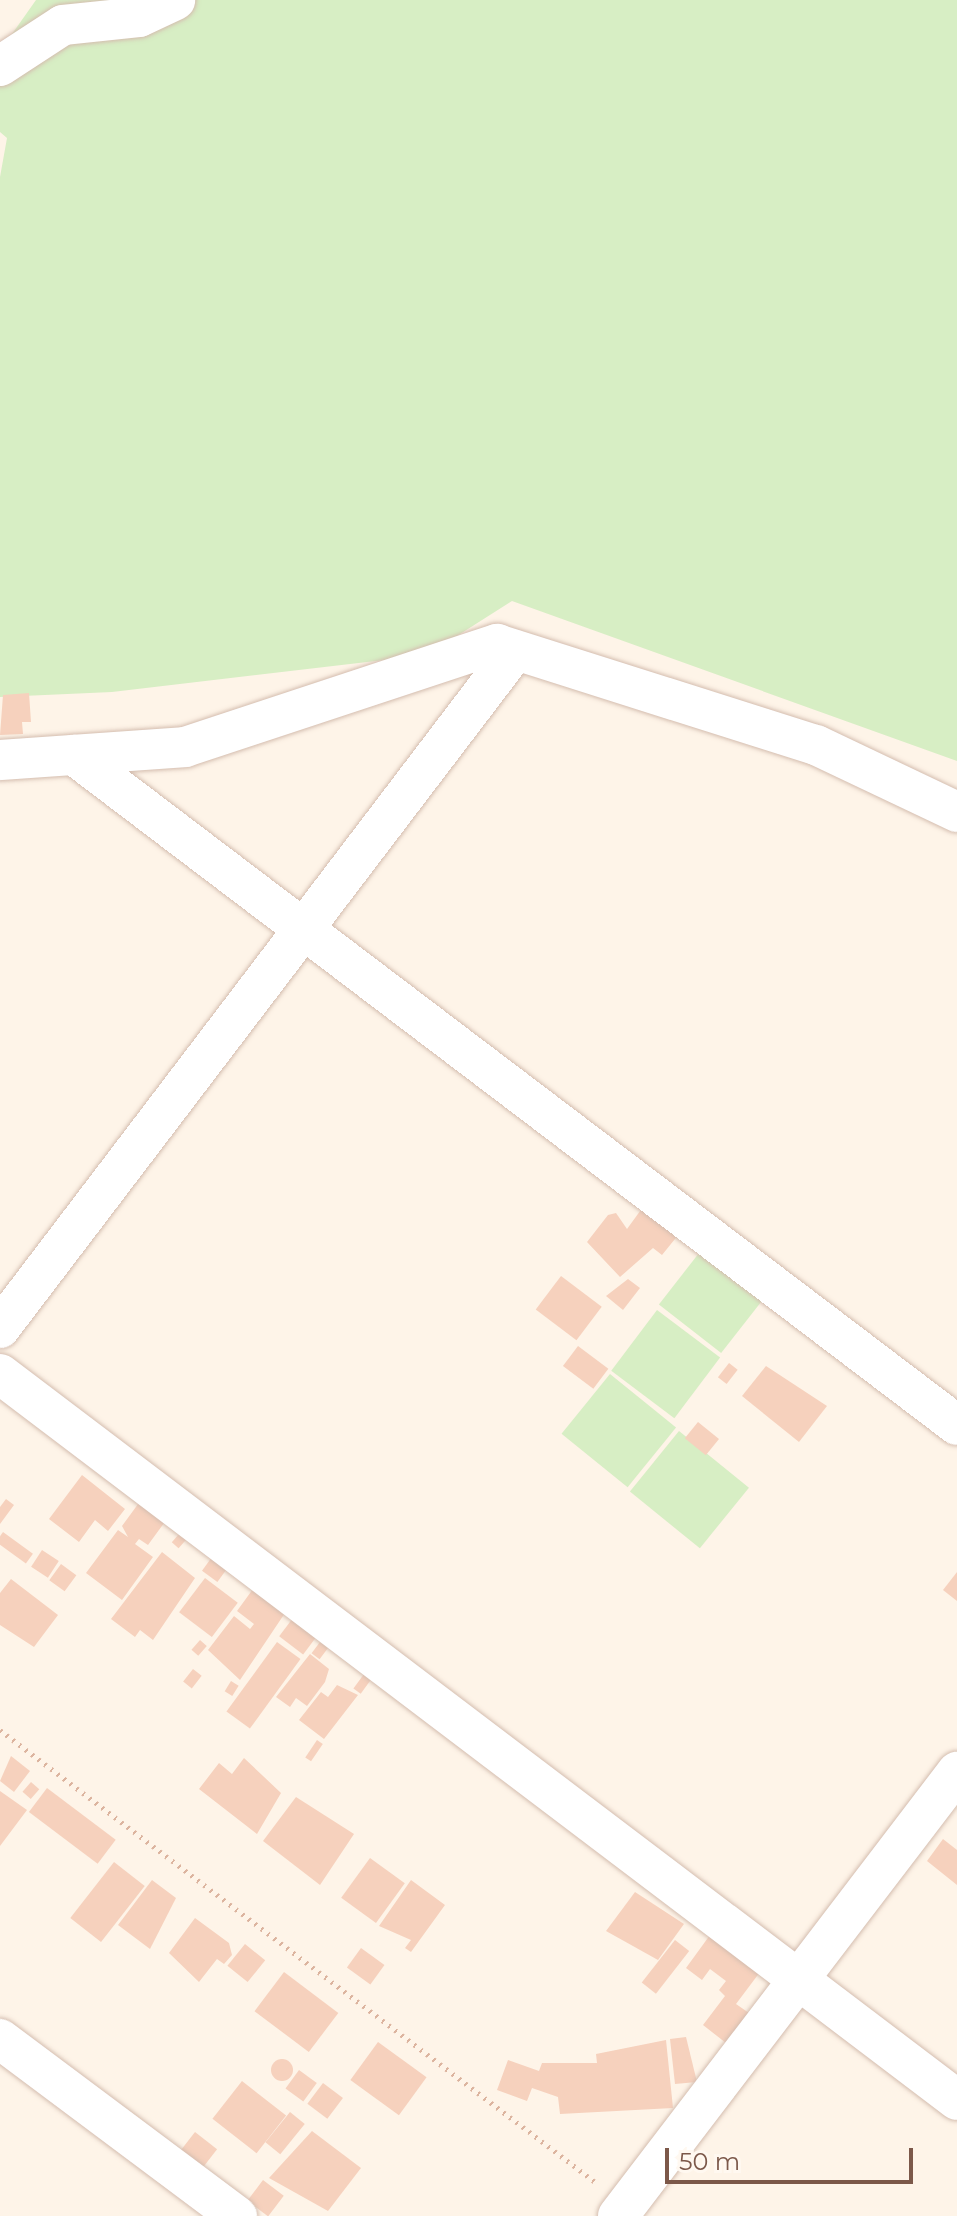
<!DOCTYPE html>
<html>
<head>
<meta charset="utf-8">
<style>
  body { margin:0 }
  #map { position:relative; width:957px; height:2216px; overflow:hidden; background:#fef4e8; font-family:Montserrat,sans-serif }
  div>[style] { position:absolute }
  .green>* { inset:0; background:#d7eec4; transform-origin:0 0 }
  .building>* { inset:0; background:#f6d1bd; transform-origin:0 0 }
  .round { border-radius:50% }
  .path>* { height:5px; margin-top:-2.5px; transform-origin:0; background:repeating-linear-gradient(90deg,#dcb49f 0 2px,transparent 0 8px) }
  .roads { filter:drop-shadow(0 0 2px #d4bdaf) drop-shadow(0 0 2px #d4bdaf) }
  .minor>* { height:40px; margin:-20px; padding:0 20px; transform-origin:20px; border-radius:20px; background:#fff }
  span { translate:-50% -50%; white-space:nowrap; text-align:center; line-height:1.15; -webkit-text-stroke:6px #fff8f0; paint-order:stroke }
  .scale { position:absolute; left:665px; top:2148px; width:248px; height:36px; box-sizing:border-box; border:4px solid #7c5849; border-top:0; padding-left:10px; font-size:24px; line-height:28px; white-space:nowrap; color:#7c5849; -webkit-text-stroke:6px #fff8f0; paint-order:stroke }
</style>
</head>
<body>
<div id="map">
  <div class="green">
    <i style="clip-path:polygon(36px 0,957px 0,957px 761px,512px 601px,427px 655px,112px 692px,0 697px,0 177px,7px 138px,0 132px,0 51px)"></i>
    <i style="left:710px;top:1239px;width:79px;height:83px;rotate:38deg"></i>
    <i style="left:657px;top:1310px;width:79px;height:76px;rotate:37deg"></i>
    <i style="left:610px;top:1374px;width:85px;height:77px;rotate:39deg"></i>
    <i style="left:679px;top:1431px;width:90px;height:78px;rotate:39deg"></i>
  </div>
  <div class="building">
    <i style="clip-path:polygon(29px 693px,31px 722px,22px 722px,23px 734px,0 735px,3px 695px)"></i>
    <i style="clip-path:polygon(643px 1207px,679px 1234px,662px 1255px,653px 1248px,620px 1277px,587px 1242px,608px 1215px,616px 1213px,627px 1229px)"></i>
    <i style="left:561px;top:1276px;width:51px;height:42px;rotate:37deg"></i>
    <i style="clip-path:polygon(628px 1279px,640px 1288px,623px 1310px,606px 1296px)"></i>
    <i style="left:578px;top:1346px;width:38px;height:25px;rotate:37deg"></i>
    <i style="left:729px;top:1363px;width:11px;height:18px;rotate:38deg"></i>
    <i style="clip-path:polygon(766px 1366px,827px 1406px,799px 1442px,742px 1396px)"></i>
    <i style="left:698px;top:1422px;width:27px;height:21px;rotate:39deg"></i>
    <i style="clip-path:polygon(82px 1475px,125px 1509px,108px 1531px,95px 1520px,79px 1542px,49px 1519px)"></i>
    <i style="clip-path:polygon(6px 1499px,14px 1505px,0 1524px,0 1507px)"></i>
    <i style="clip-path:polygon(141px 1500px,167px 1519px,148px 1545px,139px 1539px,135px 1544px,153px 1557px,122px 1600px,86px 1573px,118px 1530px,128px 1537px,122px 1526px)"></i>
    <i style="left:3px;top:1532px;width:37px;height:12px;rotate:36deg"></i>
    <i style="left:179px;top:1534px;width:9px;height:11px;rotate:41deg"></i>
    <i style="left:42px;top:1550px;width:20px;height:20px;rotate:33deg"></i>
    <i style="clip-path:polygon(162px 1552px,195px 1578px,153px 1640px,140px 1630px,135px 1637px,111px 1619px)"></i>
    <i style="left:212px;top:1557px;width:19px;height:17px;rotate:36deg"></i>
    <i style="left:61px;top:1564px;width:19px;height:20px;rotate:36deg"></i>
    <i style="clip-path:polygon(957px 1572px,957px 1601px,943px 1590px)"></i>
    <i style="left:205px;top:1578px;width:41px;height:43px;rotate:37deg"></i>
    <i style="clip-path:polygon(11px 1579px,58px 1615px,34px 1647px,0 1625px,0 1593px)"></i>
    <i style="clip-path:polygon(253px 1589px,285px 1613px,240px 1680px,208px 1650px,234px 1616px,250px 1629px,254px 1624px,237px 1611px)"></i>
    <i style="left:293px;top:1618px;width:30px;height:23px;rotate:37deg"></i>
    <i style="left:200px;top:1640px;width:9px;height:13px;rotate:41deg"></i>
    <i style="left:277px;top:1642px;width:29px;height:86px;rotate:36deg"></i>
    <i style="left:320px;top:1642px;width:10px;height:14px;rotate:37deg"></i>
    <i style="clip-path:polygon(310px 1654px,329px 1669px,325px 1682px,307px 1706px,296px 1698px,290px 1707px,276px 1697px)"></i>
    <i style="left:193px;top:1669px;width:11px;height:16px;rotate:38deg"></i>
    <i style="left:364px;top:1674px;width:9px;height:18px;rotate:36deg"></i>
    <i style="left:231px;top:1681px;width:9px;height:12px;rotate:32deg"></i>
    <i style="clip-path:polygon(337px 1685px,358px 1695px,324px 1739px,299px 1720px,321px 1692px,328px 1697px)"></i>
    <i style="left:317px;top:1740px;width:7px;height:21px;rotate:34deg"></i>
    <i style="clip-path:polygon(11px 1756px,30px 1771px,14px 1792px,0 1781px)"></i>
    <i style="clip-path:polygon(244px 1758px,281px 1793px,257px 1834px,199px 1789px,219px 1763px,232px 1774px)"></i>
    <i style="left:31px;top:1782px;width:11px;height:13px;rotate:41deg"></i>
    <i style="left:47px;top:1788px;width:86px;height:30px;rotate:37deg"></i>
    <i style="clip-path:polygon(0 1791px,27px 1810px,0 1846px)"></i>
    <i style="clip-path:polygon(296px 1797px,354px 1834px,320px 1885px,263px 1841px)"></i>
    <i style="clip-path:polygon(943px 1839px,957px 1850px,957px 1885px,927px 1861px)"></i>
    <i style="left:370px;top:1858px;width:43px;height:49px;rotate:36deg"></i>
    <i style="left:114px;top:1862px;width:39px;height:71px;rotate:38deg"></i>
    <i style="clip-path:polygon(152px 1880px,176px 1898px,150px 1949px,118px 1925px)"></i>
    <i style="clip-path:polygon(411px 1880px,445px 1905px,411px 1952px,405px 1948px,411px 1940px,379px 1926px)"></i>
    <i style="clip-path:polygon(635px 1892px,684px 1924px,658px 1960px,606px 1931px)"></i>
    <i style="clip-path:polygon(195px 1918px,229px 1943px,232px 1955px,224px 1964px,217px 1959px,199px 1982px,169px 1953px)"></i>
    <i style="clip-path:polygon(710px 1935px,760px 1972px,736px 2004px,749px 2013px,726px 2043px,703px 2025px,725px 1996px,719px 1990px,726px 1981px,710px 1969px,702px 1980px,686px 1968px)"></i>
    <i style="left:675px;top:1940px;width:18px;height:54px;rotate:38deg"></i>
    <i style="left:245px;top:1944px;width:26px;height:28px;rotate:39deg"></i>
    <i style="left:361px;top:1948px;width:29px;height:24px;rotate:36deg"></i>
    <i style="left:284px;top:1972px;width:68px;height:49px;rotate:37deg"></i>
    <i style="clip-path:polygon(686px 2037px,697px 2082px,675px 2084px,670px 2039px)"></i>
    <i style="clip-path:polygon(666px 2040px,673px 2108px,560px 2114px,558px 2097px,532px 2088px,527px 2101px,497px 2090px,508px 2060px,539px 2071px,542px 2063px,597px 2063px,596px 2054px)"></i>
    <i style="left:378px;top:2042px;width:60px;height:47px;rotate:36deg"></i>
    <i class="round" style="left:271px;top:2059px;width:22px;height:22px"></i>
    <i style="left:299px;top:2070px;width:22px;height:23px;rotate:36deg"></i>
    <i style="left:242px;top:2081px;width:56px;height:48px;rotate:38deg"></i>
    <i style="left:323px;top:2083px;width:25px;height:26px;rotate:37deg"></i>
    <i style="left:290px;top:2112px;width:19px;height:39px;rotate:39deg"></i>
    <i style="clip-path:polygon(312px 2131px,361px 2168px,328px 2211px,269px 2178px)"></i>
    <i style="left:195px;top:2132px;width:28px;height:24px;rotate:38deg"></i>
    <i style="left:263px;top:2180px;width:26px;height:26px;rotate:37deg"></i>
  </div>
  <div class="path">
    <i style="left:0;top:1730px;width:751px;rotate:37.21deg"></i>
  </div>
  <div class="roads">
    <div class="minor">
      <i style="left:0;top:66px;width:75px;rotate:-33.1deg"></i>
      <i style="left:63px;top:25px;width:76px;rotate:-6deg"></i>
      <i style="left:139px;top:17px;width:40px;rotate:-25deg"></i>
      <i style="left:74px;top:755px;width:1108px;rotate:37.19deg"></i>
      <i style="left:0;top:760px;width:185px;rotate:-4deg"></i>
      <i style="left:185px;top:747px;width:329px;rotate:-18.3deg"></i>
      <i style="left:497px;top:644px;width:335px;rotate:17.6deg"></i>
      <i style="left:816px;top:745px;width:156px;rotate:25.4deg"></i>
      <i style="left:0;top:1328px;width:851px;rotate:-52.74deg"></i>
      <i style="left:0;top:1374px;width:1201px;rotate:37.18deg"></i>
      <i style="left:0;top:2039px;width:296px;rotate:36.8deg"></i>
      <i style="left:618px;top:2216px;width:559px;rotate:-52.64deg"></i>
    </div>
  </div>
  <div class="scale">50 m</div>
</div>
</body>
</html>
